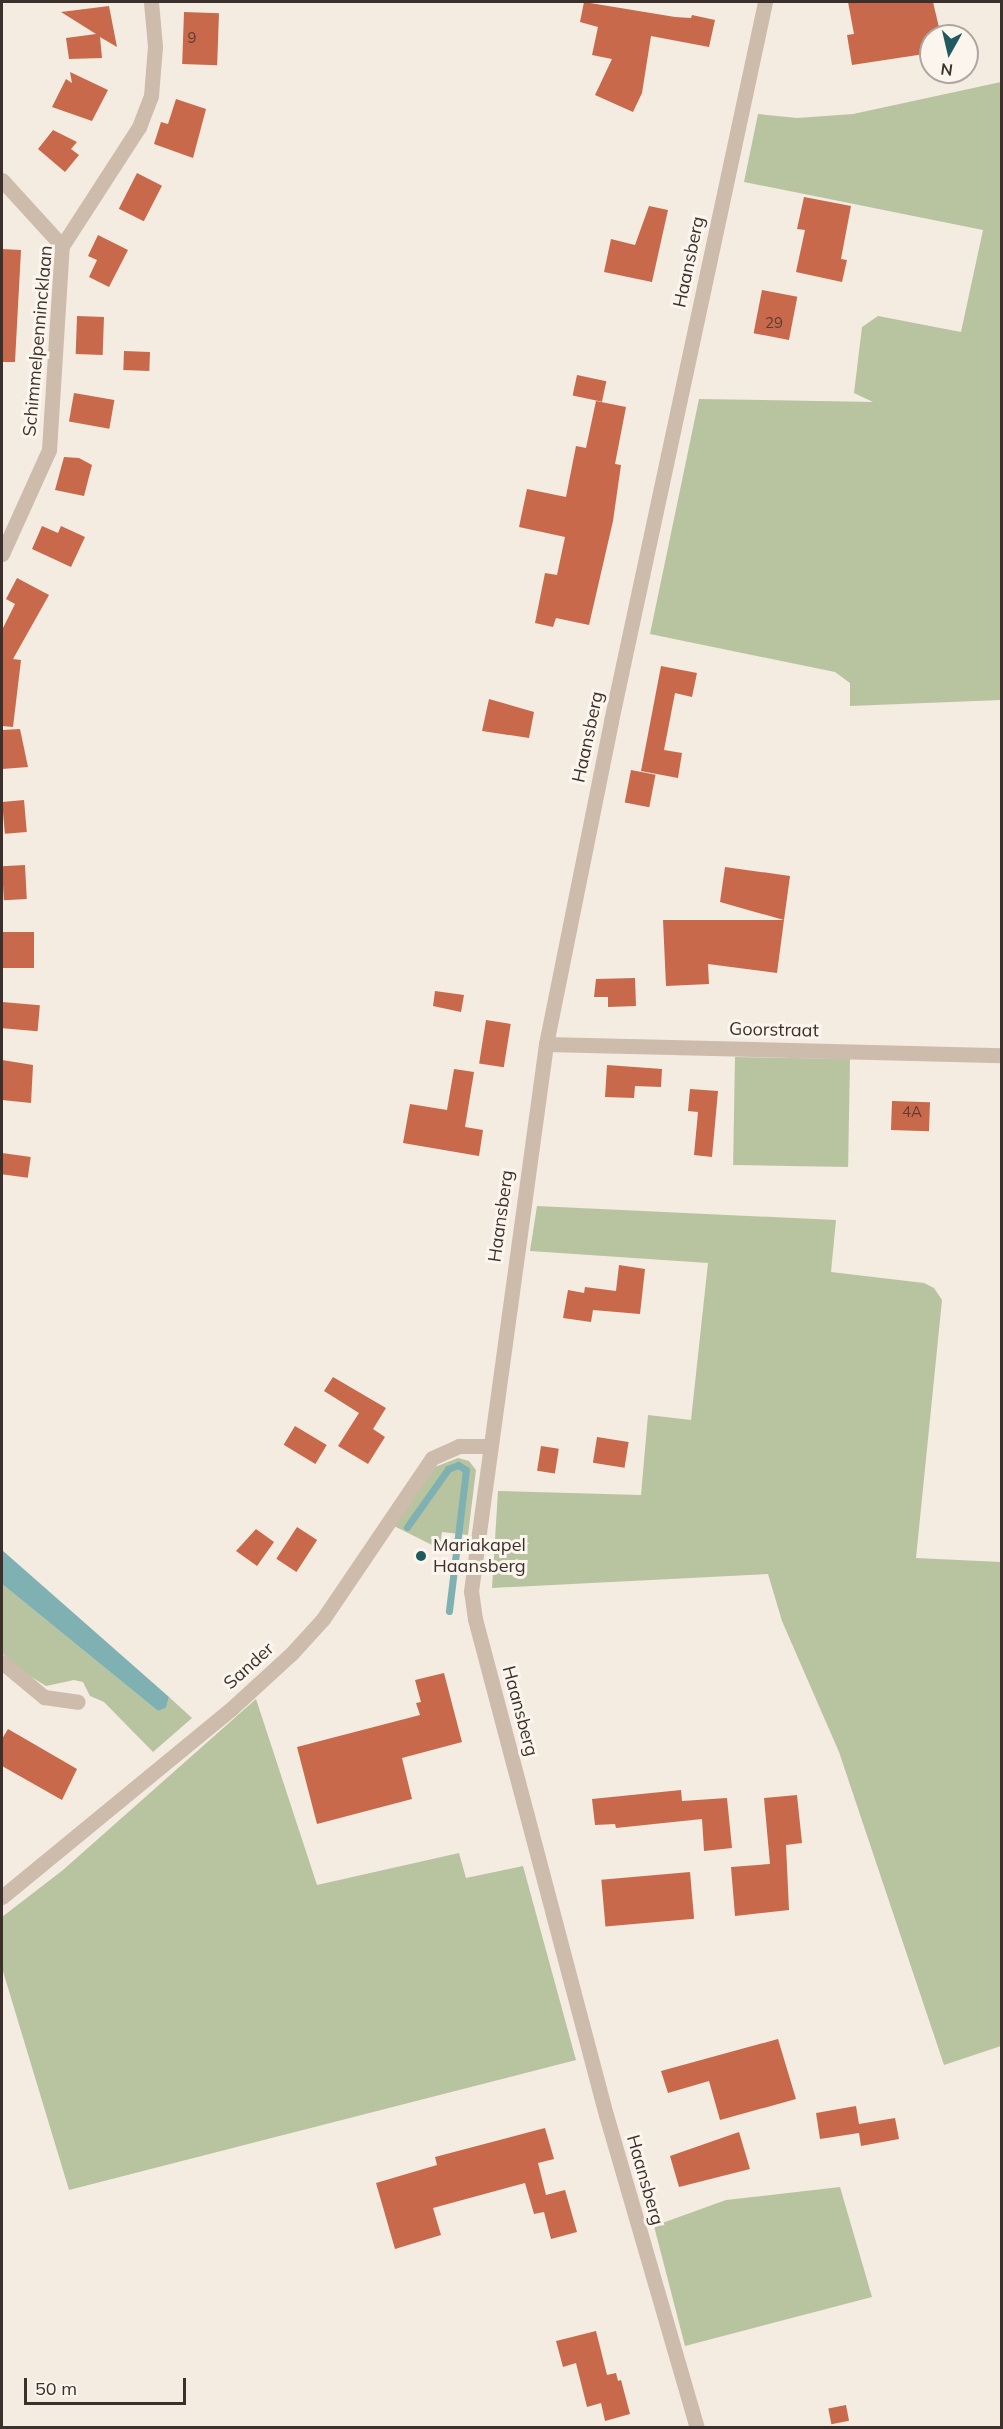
<!DOCTYPE html>
<html>
<head>
<meta charset="utf-8">
<style>
  body { margin:0 }
  #map { position:relative; width:1003px; height:2429px; overflow:hidden; background:#f4ebe1; font-family:Mulish,sans-serif }
  div>[style] { position:absolute }
  .green>* { inset:0; background:#b8c4a0; transform-origin:0 0 }
  .water>* { inset:0; background:#7fb0b2 }
  .stream>* { height:7px; margin:-3.5px; padding:0 3.5px; transform-origin:3.5px; border-radius:3.5px; background:#7fb0b2 }
  .building>* { inset:0; background:#c8694b; transform-origin:0 0 }
  .minor>* { height:15px; margin:-7.5px; padding:0 7.5px; transform-origin:7.5px; border-radius:7.5px; background:#cdbbac }
  .dots>* { width:16px; height:16px; translate:-50% -50%; box-sizing:border-box; border:3px solid #fbf5ee; border-radius:50% }
  span { translate:-50% -50%; white-space:nowrap; text-align:center; line-height:1.15; -webkit-text-stroke:6px #fbf5ee; paint-order:stroke }
  .number-label { font-size:15px; color:#5e3e33 }
  .number-label span { -webkit-text-stroke-width:0 }
  .street-label { font-size:18px; color:#3b302b }
  .poi-label { font-size:18px; color:#3b302b }
  .left { translate:0 -50%; text-align:left }
  .frame { position:absolute; inset:0; border:3px solid #3b302b; pointer-events:none }
  .north { position:absolute; left:919px; top:24px; width:60px; height:60px; box-sizing:border-box; background:#fbf5ee; border:2px solid #aea6a0; border-radius:50%; rotate:188deg; font-size:16px; font-weight:700; line-height:24px; text-align:center; color:#3b302b }
  .north::after { content:''; display:block; margin:auto; width:21px; height:27px; background:#1f5a5e; clip-path:polygon(50% 0,100% 100%,50% 72%,0 100%) }
  .scale { position:absolute; left:24px; top:2378px; width:162px; height:27px; box-sizing:border-box; border:3px solid #3b302b; border-top:0; padding-left:8px; font-size:18px; line-height:21px; white-space:nowrap; color:#3b302b; -webkit-text-stroke:4px #fbf5ee; paint-order:stroke }
</style>
</head>
<body>
<div id="map">
  <div class="green">
    <i style="clip-path:polygon(1001px 82px,1001px 700px,850px 706px,850px 683px,835px 672px,650px 634px,699px 399px,873px 402px,854px 393px,862px 327px,878px 316px,961px 332px,983px 230px,744px 182px,758px 114px,797px 118px,853px 114px)"></i>
    <i style="left:735px;top:1057px;width:115px;height:108px;rotate:1deg"></i>
    <i style="clip-path:polygon(537px 1206px,836px 1220px,831px 1272px,924px 1283px,934px 1288px,942px 1300px,916px 1558px,1001px 1562px,1001px 2046px,944px 2065px,839px 1752px,782px 1621px,768px 1574px,492px 1588px,498px 1491px,641px 1495px,648px 1415px,691px 1420px,708px 1263px,530px 1251px)"></i>
    <i style="clip-path:polygon(458px 1458px,469px 1461px,476px 1470px,468px 1535px,442px 1532px,439px 1553px,436px 1547px,394px 1526px,435px 1467px)"></i>
    <i style="clip-path:polygon(2px 1584px,158px 1711px,166px 1708px,169px 1697px,192px 1718px,153px 1752px,104px 1702px,90px 1696px,83px 1682px,74px 1680px,46px 1686px,22px 1671px,2px 1653px)"></i>
    <i style="clip-path:polygon(256px 1699px,317px 1885px,459px 1853px,466px 1878px,523px 1866px,576px 2060px,69px 2190px,2px 1968px,2px 1917px,63px 1870px)"></i>
    <i style="clip-path:polygon(840px 2187px,872px 2297px,685px 2346px,654px 2226px,726px 2200px)"></i>
  </div>
  <div class="water">
    <i style="clip-path:polygon(2px 1550px,169px 1697px,166px 1708px,158px 1711px,2px 1584px)"></i>
  </div>
  <div class="stream">
    <i style="left:407px;top:1527px;width:71px;rotate:-54.7deg"></i>
    <i style="left:448px;top:1469px;width:11px;rotate:-22deg"></i>
    <i style="left:458px;top:1465px;width:9px;rotate:32deg"></i>
    <i style="left:466px;top:1470px;width:142px;rotate:96.9deg"></i>
  </div>
  <div class="building">
    <i style="clip-path:polygon(584px 2px,675px 17px,691px 18px,692px 15px,715px 20px,709px 47px,651px 36px,642px 93px,633px 112px,595px 95px,612px 59px,592px 55px,598px 27px,580px 22px)"></i>
    <i style="clip-path:polygon(848px 2px,933px 2px,941px 36px,931px 36px,931px 53px,852px 65px,847px 35px,854px 34px)"></i>
    <i style="clip-path:polygon(109px 6px,117px 47px,100px 37px,102px 58px,69px 59px,66px 38px,96px 34px,61px 12px)"></i>
    <i style="left:184px;top:12px;width:35px;height:52px;rotate:2deg"></i>
    <i style="clip-path:polygon(70px 72px,108px 90px,92px 121px,52px 107px,66px 79px,72px 83px)"></i>
    <i style="clip-path:polygon(176px 99px,206px 109px,193px 158px,154px 144px,161px 122px,168px 124px)"></i>
    <i style="clip-path:polygon(53px 130px,77px 142px,71px 149px,79px 155px,65px 172px,38px 149px)"></i>
    <i style="left:137px;top:173px;width:28px;height:40px;rotate:27deg"></i>
    <i style="clip-path:polygon(804px 197px,851px 206px,841px 259px,847px 260px,842px 282px,796px 272px,805px 230px,797px 229px)"></i>
    <i style="clip-path:polygon(649px 206px,668px 210px,652px 282px,604px 272px,611px 239px,635px 245px)"></i>
    <i style="clip-path:polygon(98px 235px,128px 250px,109px 287px,89px 277px,97px 260px,88px 256px)"></i>
    <i style="clip-path:polygon(2px 249px,21px 250px,15px 362px,2px 362px)"></i>
    <i style="left:762px;top:290px;width:36px;height:44px;rotate:11deg"></i>
    <i style="left:77px;top:316px;width:27px;height:38px;rotate:2deg"></i>
    <i style="left:124px;top:351px;width:26px;height:19px;rotate:2deg"></i>
    <i style="left:577px;top:375px;width:30px;height:21px;rotate:12deg"></i>
    <i style="left:74px;top:393px;width:41px;height:29px;rotate:10deg"></i>
    <i style="clip-path:polygon(596px 401px,626px 407px,615px 464px,621px 465px,613px 521px,589px 625px,556px 618px,553px 627px,535px 623px,545px 573px,557px 575px,565px 537px,519px 527px,527px 489px,566px 497px,576px 446px,586px 448px)"></i>
    <i style="clip-path:polygon(64px 457px,79px 458px,92px 465px,84px 496px,55px 490px)"></i>
    <i style="clip-path:polygon(42px 526px,58px 533px,61px 526px,85px 537px,71px 567px,32px 549px)"></i>
    <i style="clip-path:polygon(17px 578px,49px 595px,13px 659px,21px 660px,13px 727px,2px 726px,2px 630px,15px 604px,6px 599px)"></i>
    <i style="clip-path:polygon(661px 666px,697px 673px,692px 697px,675px 693px,664px 750px,682px 753px,678px 778px,641px 771px)"></i>
    <i style="clip-path:polygon(489px 699px,534px 712px,529px 738px,482px 731px)"></i>
    <i style="clip-path:polygon(20px 729px,28px 767px,2px 769px,2px 730px)"></i>
    <i style="left:631px;top:770px;width:25px;height:33px;rotate:11deg"></i>
    <i style="left:24px;top:800px;width:32px;height:22px;rotate:85deg"></i>
    <i style="left:25px;top:865px;width:34px;height:23px;rotate:87deg"></i>
    <i style="clip-path:polygon(725px 867px,790px 876px,784px 920px,720px 902px)"></i>
    <i style="clip-path:polygon(663px 920px,784px 920px,777px 973px,708px 964px,709px 984px,666px 986px)"></i>
    <i style="left:3px;top:932px;width:31px;height:36px"></i>
    <i style="clip-path:polygon(635px 978px,636px 1006px,608px 1007px,608px 997px,594px 997px,596px 979px)"></i>
    <i style="clip-path:polygon(435px 991px,464px 995px,461px 1012px,433px 1006px)"></i>
    <i style="left:2px;top:1002px;width:38px;height:26px;rotate:5deg"></i>
    <i style="left:486px;top:1020px;width:25px;height:44px;rotate:9deg"></i>
    <i style="clip-path:polygon(2px 1060px,33px 1065px,31px 1103px,2px 1100px)"></i>
    <i style="clip-path:polygon(607px 1065px,662px 1069px,661px 1087px,635px 1086px,634px 1098px,605px 1097px)"></i>
    <i style="clip-path:polygon(454px 1069px,474px 1072px,465px 1127px,483px 1130px,479px 1156px,403px 1143px,410px 1104px,447px 1110px)"></i>
    <i style="clip-path:polygon(690px 1089px,718px 1091px,712px 1157px,694px 1155px,698px 1112px,688px 1111px)"></i>
    <i style="left:892px;top:1101px;width:38px;height:29px;rotate:2deg"></i>
    <i style="left:2px;top:1153px;width:29px;height:21px;rotate:8deg"></i>
    <i style="clip-path:polygon(619px 1265px,645px 1269px,640px 1314px,593px 1310px,591px 1322px,563px 1318px,568px 1290px,584px 1293px,585px 1287px,616px 1291px)"></i>
    <i style="clip-path:polygon(333px 1377px,386px 1408px,373px 1429px,385px 1437px,368px 1464px,338px 1446px,359px 1413px,324px 1391px)"></i>
    <i style="left:295px;top:1426px;width:37px;height:22px;rotate:31deg"></i>
    <i style="left:597px;top:1437px;width:32px;height:26px;rotate:9deg"></i>
    <i style="left:541px;top:1446px;width:18px;height:25px;rotate:9deg"></i>
    <i style="left:297px;top:1527px;width:24px;height:38px;rotate:33deg"></i>
    <i style="clip-path:polygon(256px 1529px,274px 1542px,257px 1566px,236px 1551px)"></i>
    <i style="clip-path:polygon(444px 1673px,462px 1742px,402px 1758px,412px 1799px,317px 1824px,297px 1747px,420px 1715px,416px 1703px,421px 1702px,415px 1680px)"></i>
    <i style="clip-path:polygon(8px 1729px,77px 1769px,62px 1800px,2px 1766px,2px 1739px)"></i>
    <i style="clip-path:polygon(681px 1790px,682px 1801px,727px 1798px,732px 1848px,704px 1851px,702px 1819px,616px 1828px,615px 1824px,595px 1825px,592px 1799px)"></i>
    <i style="clip-path:polygon(797px 1795px,802px 1843px,786px 1845px,789px 1910px,735px 1916px,731px 1867px,770px 1864px,764px 1798px)"></i>
    <i style="left:690px;top:1872px;width:47px;height:89px;rotate:85deg"></i>
    <i style="clip-path:polygon(778px 2039px,796px 2099px,720px 2120px,709px 2081px,668px 2093px,661px 2071px)"></i>
    <i style="clip-path:polygon(856px 2106px,859px 2124px,895px 2118px,899px 2139px,861px 2146px,859px 2133px,820px 2139px,816px 2113px)"></i>
    <i style="clip-path:polygon(545px 2128px,554px 2159px,538px 2163px,546px 2195px,565px 2190px,577px 2232px,551px 2239px,544px 2212px,534px 2214px,525px 2183px,433px 2208px,441px 2235px,395px 2249px,376px 2183px,437px 2165px,435px 2157px)"></i>
    <i style="clip-path:polygon(739px 2132px,750px 2169px,679px 2187px,670px 2156px)"></i>
    <i style="clip-path:polygon(596px 2331px,607px 2375px,616px 2373px,618px 2381px,621px 2380px,630px 2414px,605px 2421px,601px 2403px,587px 2407px,576px 2363px,563px 2367px,556px 2341px)"></i>
    <i style="left:846px;top:2405px;width:16px;height:18px;rotate:79deg"></i>
  </div>
  <div class="minor">
    <i style="left:2px;top:180px;width:89px;rotate:47.7deg"></i>
    <i style="left:2px;top:554px;width:114px;rotate:-65.7deg"></i>
    <i style="left:49px;top:450px;width:204px;rotate:-86.4deg"></i>
    <i style="left:62px;top:246px;width:142px;rotate:-57.1deg"></i>
    <i style="left:139px;top:127px;width:33px;rotate:-69deg"></i>
    <i style="left:151px;top:96px;width:50px;rotate:-85.4deg"></i>
    <i style="left:155px;top:46px;width:44px;rotate:-95.2deg"></i>
    <i style="left:546px;top:1044px;width:456px;rotate:1.4deg"></i>
    <i style="left:2px;top:1662px;width:55px;rotate:39.8deg"></i>
    <i style="left:44px;top:1697px;width:34px;rotate:8deg"></i>
    <i style="left:2px;top:1897px;width:298px;rotate:-39.4deg"></i>
    <i style="left:232px;top:1708px;width:81px;rotate:-42.5deg"></i>
    <i style="left:292px;top:1653px;width:46px;rotate:-47.6deg"></i>
    <i style="left:323px;top:1619px;width:194px;rotate:-55.9deg"></i>
    <i style="left:432px;top:1458px;width:30px;rotate:-24deg"></i>
    <i style="left:459px;top:1446px;width:29px"></i>
    <i style="left:697px;top:2428px;width:326px;rotate:-106.2deg"></i>
    <i style="left:606px;top:2115px;width:513px;rotate:-104.79deg"></i>
    <i style="left:475px;top:1619px;width:28px;rotate:-98deg"></i>
    <i style="left:471px;top:1591px;width:552px;rotate:-82.19deg"></i>
    <i style="left:546px;top:1044px;width:329px;rotate:-78.6deg"></i>
    <i style="left:611px;top:721px;width:735px;rotate:-77.91deg"></i>
  </div>
  <div class="dots">
    <i style="left:421px;top:1556px;background:#1f5a5e"></i>
  </div>
  <div class="number-label">
    <span style="left:192px;top:38px">9</span>
    <span style="left:774px;top:323px">29</span>
    <span style="left:912px;top:1112px">4A</span>
  </div>
  <div class="street-label">
    <span style="left:689px;top:262px;rotate:-78deg">Haansberg</span>
    <span style="left:38px;top:341px;rotate:-85deg">Schimmelpennincklaan</span>
    <span style="left:588px;top:737px;rotate:-78deg">Haansberg</span>
    <span style="left:774px;top:1030px;rotate:1deg">Goorstraat</span>
    <span style="left:501px;top:1216px;rotate:-82deg">Haansberg</span>
    <span style="left:249px;top:1666px;rotate:-42deg">Sander</span>
    <span style="left:520px;top:1711px;rotate:75deg">Haansberg</span>
    <span style="left:645px;top:2180px;rotate:74deg">Haansberg</span>
  </div>
  <div class="poi-label">
    <span class="left" style="left:433px;top:1556px">Mariakapel<br>Haansberg</span>
  </div>
  <div class="frame"></div>
  <div class="north">N</div>
  <div class="scale">50 m</div>
</div>
</body>
</html>
